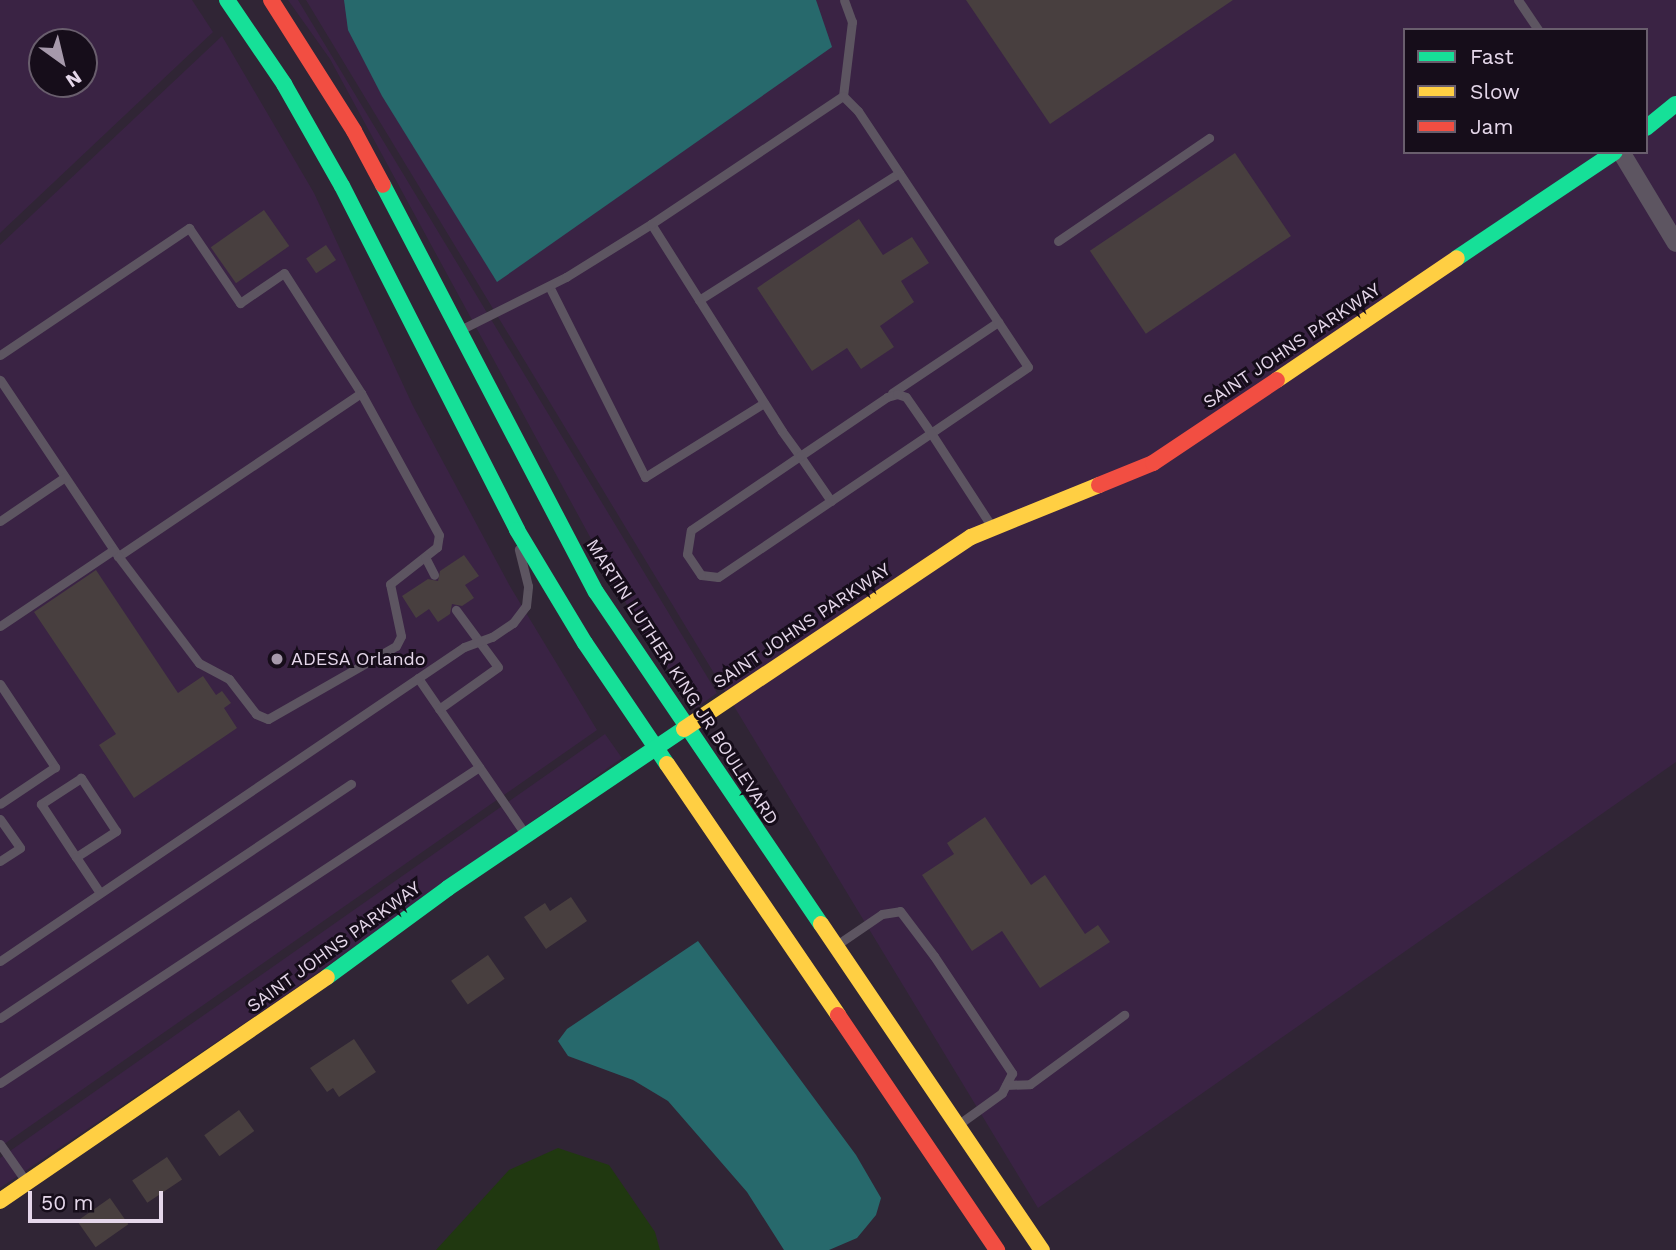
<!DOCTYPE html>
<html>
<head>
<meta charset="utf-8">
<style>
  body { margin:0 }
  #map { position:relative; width:1676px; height:1250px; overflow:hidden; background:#302535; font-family:"Work Sans",sans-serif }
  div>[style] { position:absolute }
  .built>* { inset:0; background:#3a2344 }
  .green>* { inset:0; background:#203810 }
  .water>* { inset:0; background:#27696c }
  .building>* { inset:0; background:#483f3f; transform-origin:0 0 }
  .lane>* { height:9px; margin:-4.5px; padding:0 4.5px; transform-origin:4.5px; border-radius:4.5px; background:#5d5561 }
  .street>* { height:18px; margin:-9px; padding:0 9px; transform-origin:9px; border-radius:9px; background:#5d5561 }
  .fast>* { height:16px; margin:-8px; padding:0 8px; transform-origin:8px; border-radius:8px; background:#16e098 }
  .slow>* { height:16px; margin:-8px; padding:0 8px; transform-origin:8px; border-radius:8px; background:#ffcf43 }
  .jam>* { height:16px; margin:-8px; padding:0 8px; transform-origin:8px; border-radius:8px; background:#f24e42 }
  .dots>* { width:19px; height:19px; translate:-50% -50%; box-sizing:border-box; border:4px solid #160d1a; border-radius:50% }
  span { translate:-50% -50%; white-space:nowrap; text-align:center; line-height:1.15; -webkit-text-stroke:6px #160d1a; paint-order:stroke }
  .street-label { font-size:18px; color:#e5d7ea }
  .poi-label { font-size:18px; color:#e5d7ea }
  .left { translate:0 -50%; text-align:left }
  .legend { position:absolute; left:1403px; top:28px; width:245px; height:126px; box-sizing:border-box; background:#160d1a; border:2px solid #695e6d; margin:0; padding:9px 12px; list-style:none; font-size:21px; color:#e5d7ea }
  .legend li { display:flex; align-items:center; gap:14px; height:35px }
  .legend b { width:35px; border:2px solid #695e6d }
  .north { position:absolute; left:28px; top:28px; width:70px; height:70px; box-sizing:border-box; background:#160d1a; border:2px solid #695e6d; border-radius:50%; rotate:146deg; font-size:19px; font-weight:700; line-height:28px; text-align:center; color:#e5d7ea }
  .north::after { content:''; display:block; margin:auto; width:24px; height:32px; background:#a699ab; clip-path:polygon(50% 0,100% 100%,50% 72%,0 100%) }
  .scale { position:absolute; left:28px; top:1191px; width:135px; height:32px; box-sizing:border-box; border:4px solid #e5d7ea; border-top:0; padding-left:9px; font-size:21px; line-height:24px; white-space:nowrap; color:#e5d7ea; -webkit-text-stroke:5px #160d1a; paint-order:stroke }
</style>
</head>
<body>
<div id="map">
  <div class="built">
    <i style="clip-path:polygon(evenodd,0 0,192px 0,213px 32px,0 233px,0 0,42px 42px,84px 42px,84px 84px,42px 84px,42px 42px)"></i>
    <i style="clip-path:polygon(288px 0,298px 0,717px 693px,696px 708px,639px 627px,330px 59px)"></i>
    <i style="clip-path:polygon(evenodd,306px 0,1676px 0,1676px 762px,1038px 1208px,306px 0,1405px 30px,1646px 30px,1646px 152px,1405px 152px,1405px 30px)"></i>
    <i style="clip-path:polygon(222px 36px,314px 193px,413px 406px,511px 588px,597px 730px,0 1147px,0 245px)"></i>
    <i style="clip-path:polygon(605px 734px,622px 758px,286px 995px,0 1188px,0 1158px)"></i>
  </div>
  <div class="green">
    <i style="clip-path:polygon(558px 1148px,609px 1165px,655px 1232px,660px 1250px,436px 1250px,509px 1170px)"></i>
  </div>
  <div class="water">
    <i style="clip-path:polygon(344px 0,816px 0,832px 47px,497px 282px,382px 96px,348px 30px)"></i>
    <i style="clip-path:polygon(698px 941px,856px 1155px,881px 1198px,876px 1215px,857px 1238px,829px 1250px,784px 1250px,747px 1192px,668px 1101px,633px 1080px,568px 1056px,558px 1041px,567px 1029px)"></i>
  </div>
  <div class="building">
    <i style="clip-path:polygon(966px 0,1233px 0,1050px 124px)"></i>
    <i style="left:1235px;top:153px;width:100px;height:175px;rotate:56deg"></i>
    <i style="left:264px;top:210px;width:44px;height:65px;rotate:55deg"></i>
    <i style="clip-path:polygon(859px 219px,883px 255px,912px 237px,929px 263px,901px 281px,914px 302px,880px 326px,894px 347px,861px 369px,847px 348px,812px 371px,757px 288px)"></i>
    <i style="left:326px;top:245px;width:18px;height:24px;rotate:56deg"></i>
    <i style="clip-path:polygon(464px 555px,479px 576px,465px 585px,474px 598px,462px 606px,452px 604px,450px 614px,438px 622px,429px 609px,416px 618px,402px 596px,428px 579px,438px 581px,440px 571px)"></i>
    <i style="clip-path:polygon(96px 570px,178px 693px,203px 676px,216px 695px,222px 691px,231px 703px,224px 708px,237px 728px,134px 798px,99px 745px,116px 734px,34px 612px)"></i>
    <i style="clip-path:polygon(985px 817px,1031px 885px,1045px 875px,1085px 934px,1098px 925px,1110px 942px,1040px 988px,1002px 931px,972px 951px,922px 875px,954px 854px,947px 843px)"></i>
    <i style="clip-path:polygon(571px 897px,587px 921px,546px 949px,524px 917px,545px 903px,550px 911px)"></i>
    <i style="left:488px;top:955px;width:29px;height:45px;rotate:55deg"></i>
    <i style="clip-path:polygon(354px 1039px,376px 1072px,339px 1097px,333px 1088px,327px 1092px,310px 1068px)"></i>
    <i style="left:239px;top:1110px;width:26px;height:43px;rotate:54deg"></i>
    <i style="left:167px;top:1157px;width:27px;height:42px;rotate:56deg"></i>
    <i style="left:110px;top:1198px;width:32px;height:40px;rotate:55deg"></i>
  </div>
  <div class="lane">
    <i style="left:1518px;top:0;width:36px;rotate:56deg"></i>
    <i style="left:843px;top:96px;width:75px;rotate:-83.1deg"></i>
    <i style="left:852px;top:22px;width:23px;rotate:-110deg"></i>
    <i style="left:1058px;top:241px;width:183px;rotate:-34.3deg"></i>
    <i style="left:549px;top:286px;width:214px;rotate:63.3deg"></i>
    <i style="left:645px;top:477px;width:140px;rotate:-31.9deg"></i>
    <i style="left:699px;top:300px;width:237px;rotate:-32.4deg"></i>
    <i style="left:460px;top:330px;width:119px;rotate:-26.6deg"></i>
    <i style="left:566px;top:277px;width:100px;rotate:-31.9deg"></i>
    <i style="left:0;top:355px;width:228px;rotate:-33.9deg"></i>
    <i style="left:189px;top:228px;width:91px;rotate:55.8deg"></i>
    <i style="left:240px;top:303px;width:53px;rotate:-34.3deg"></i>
    <i style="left:284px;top:273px;width:143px;rotate:57.3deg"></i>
    <i style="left:361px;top:393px;width:293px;rotate:146.1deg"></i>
    <i style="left:118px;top:556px;width:212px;rotate:-123.8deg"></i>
    <i style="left:892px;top:393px;width:128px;rotate:-33.8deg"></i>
    <i style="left:831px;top:501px;width:55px;rotate:-124.6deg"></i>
    <i style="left:800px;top:456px;width:31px;rotate:-126deg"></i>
    <i style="left:782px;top:431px;width:245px;rotate:-122.3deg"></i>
    <i style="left:651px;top:224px;width:231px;rotate:-33.7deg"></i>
    <i style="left:843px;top:96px;width:21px;rotate:45deg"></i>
    <i style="left:858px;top:111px;width:307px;rotate:56.4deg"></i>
    <i style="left:1028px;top:367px;width:117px;rotate:145.8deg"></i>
    <i style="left:931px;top:433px;width:257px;rotate:145.9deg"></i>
    <i style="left:718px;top:577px;width:17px;rotate:-173deg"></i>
    <i style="left:701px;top:575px;width:25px;rotate:-124deg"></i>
    <i style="left:687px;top:554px;width:24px;rotate:-81deg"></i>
    <i style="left:691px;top:530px;width:132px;rotate:-34.2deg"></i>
    <i style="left:800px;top:456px;width:105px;rotate:-34.1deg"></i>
    <i style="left:887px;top:397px;width:10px;rotate:-17deg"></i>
    <i style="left:897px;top:394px;width:9px;rotate:18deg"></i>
    <i style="left:906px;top:397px;width:44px;rotate:55.2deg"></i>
    <i style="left:931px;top:433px;width:112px;rotate:57deg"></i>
    <i style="left:0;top:521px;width:78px;rotate:-34.1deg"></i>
    <i style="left:118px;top:556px;width:134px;rotate:52.9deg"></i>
    <i style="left:199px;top:663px;width:34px;rotate:28deg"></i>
    <i style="left:229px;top:679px;width:44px;rotate:52.4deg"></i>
    <i style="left:256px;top:714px;width:13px;rotate:23deg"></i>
    <i style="left:268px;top:719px;width:147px;rotate:-29.7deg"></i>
    <i style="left:396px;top:646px;width:11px;rotate:-63deg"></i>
    <i style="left:401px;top:636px;width:53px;rotate:-101.9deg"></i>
    <i style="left:390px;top:584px;width:60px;rotate:-38.2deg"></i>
    <i style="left:437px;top:547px;width:12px;rotate:-81deg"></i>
    <i style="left:439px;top:535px;width:162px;rotate:-118.8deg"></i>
    <i style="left:425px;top:557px;width:20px;rotate:63deg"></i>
    <i style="left:0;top:626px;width:136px;rotate:-33.9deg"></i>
    <i style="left:418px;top:678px;width:187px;rotate:55.5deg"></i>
    <i style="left:0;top:684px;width:100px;rotate:56.5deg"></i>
    <i style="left:55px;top:767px;width:66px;rotate:146.1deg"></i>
    <i style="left:439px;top:709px;width:72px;rotate:-35.4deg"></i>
    <i style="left:498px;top:667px;width:71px;rotate:-126.4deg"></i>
    <i style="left:0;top:819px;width:35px;rotate:55deg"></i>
    <i style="left:20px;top:848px;width:24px;rotate:147deg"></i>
    <i style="left:76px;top:857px;width:48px;rotate:-33deg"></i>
    <i style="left:116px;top:831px;width:64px;rotate:-123.4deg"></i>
    <i style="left:81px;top:778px;width:48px;rotate:147deg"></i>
    <i style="left:41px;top:804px;width:64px;rotate:56.6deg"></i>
    <i style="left:76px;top:857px;width:43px;rotate:56.3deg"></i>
    <i style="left:838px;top:944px;width:53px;rotate:-34.3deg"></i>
    <i style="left:882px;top:914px;width:18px;rotate:-9deg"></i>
    <i style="left:900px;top:911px;width:56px;rotate:52.9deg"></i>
    <i style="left:934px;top:956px;width:141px;rotate:56.3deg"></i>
    <i style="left:1012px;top:1073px;width:22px;rotate:117deg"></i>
    <i style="left:1002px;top:1093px;width:53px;rotate:144.2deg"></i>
    <i style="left:0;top:961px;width:560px;rotate:-34.09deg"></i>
    <i style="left:464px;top:647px;width:30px;rotate:-20deg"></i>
    <i style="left:492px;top:637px;width:25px;rotate:-34deg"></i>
    <i style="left:513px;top:623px;width:21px;rotate:-53deg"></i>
    <i style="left:526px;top:606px;width:20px;rotate:-84deg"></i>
    <i style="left:528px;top:586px;width:38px;rotate:-104deg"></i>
    <i style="left:0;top:1018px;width:422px;rotate:-33.7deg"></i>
    <i style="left:0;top:1083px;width:574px;rotate:-33.41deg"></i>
    <i style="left:1006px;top:1085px;width:24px;rotate:-2deg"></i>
    <i style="left:1030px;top:1084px;width:117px;rotate:-36.3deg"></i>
    <i style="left:0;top:1144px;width:44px;rotate:55.2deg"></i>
  </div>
  <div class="street">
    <i style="left:1621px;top:152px;width:106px;rotate:58.9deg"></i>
  </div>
  <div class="fast">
    <i style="left:227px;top:0;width:102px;rotate:55.8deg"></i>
    <i style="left:284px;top:84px;width:117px;rotate:60.4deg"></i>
    <i style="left:342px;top:186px;width:386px;rotate:63deg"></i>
    <i style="left:517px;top:530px;width:132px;rotate:59deg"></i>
    <i style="left:585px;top:643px;width:146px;rotate:55.9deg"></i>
    <i style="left:1646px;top:128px;width:38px;rotate:-39deg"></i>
    <i style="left:383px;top:185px;width:459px;rotate:62.4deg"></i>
    <i style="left:596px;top:592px;width:401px;rotate:55.9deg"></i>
    <i style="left:1457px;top:258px;width:190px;rotate:-33.9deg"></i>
    <i style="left:327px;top:977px;width:150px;rotate:-36.3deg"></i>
    <i style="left:448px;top:888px;width:285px;rotate:-34deg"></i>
  </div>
  <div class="slow">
    <i style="left:1277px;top:380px;width:217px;rotate:-34.1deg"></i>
    <i style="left:684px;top:729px;width:345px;rotate:-33.8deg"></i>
    <i style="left:971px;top:537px;width:138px;rotate:-22.1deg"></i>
    <i style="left:667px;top:764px;width:304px;rotate:55.7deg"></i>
    <i style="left:821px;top:924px;width:394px;rotate:55.9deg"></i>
    <i style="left:0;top:1201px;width:396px;rotate:-34.4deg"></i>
  </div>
  <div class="jam">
    <i style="left:271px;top:0;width:155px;rotate:57.6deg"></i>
    <i style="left:354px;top:131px;width:61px;rotate:61.8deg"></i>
    <i style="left:1099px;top:485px;width:58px;rotate:-22.2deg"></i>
    <i style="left:1153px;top:463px;width:149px;rotate:-33.8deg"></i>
    <i style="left:838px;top:1015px;width:284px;rotate:55.9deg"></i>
  </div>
  <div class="dots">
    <i style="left:277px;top:659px;background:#a699ab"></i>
  </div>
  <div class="street-label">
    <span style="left:1292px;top:346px;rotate:-34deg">SAINT JOHNS PARKWAY</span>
    <span style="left:802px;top:626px;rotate:-34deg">SAINT JOHNS PARKWAY</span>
    <span style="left:682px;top:682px;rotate:57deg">MARTIN LUTHER KING JR BOULEVARD</span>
    <span style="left:334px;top:947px;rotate:-36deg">SAINT JOHNS PARKWAY</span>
  </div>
  <div class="poi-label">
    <span class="left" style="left:291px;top:659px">ADESA Orlando</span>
  </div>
  <ul class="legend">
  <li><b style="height:9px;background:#16e098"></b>Fast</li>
  <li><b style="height:9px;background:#ffcf43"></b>Slow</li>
  <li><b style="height:9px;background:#f24e42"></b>Jam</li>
  </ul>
  <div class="north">N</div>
  <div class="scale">50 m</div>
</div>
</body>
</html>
